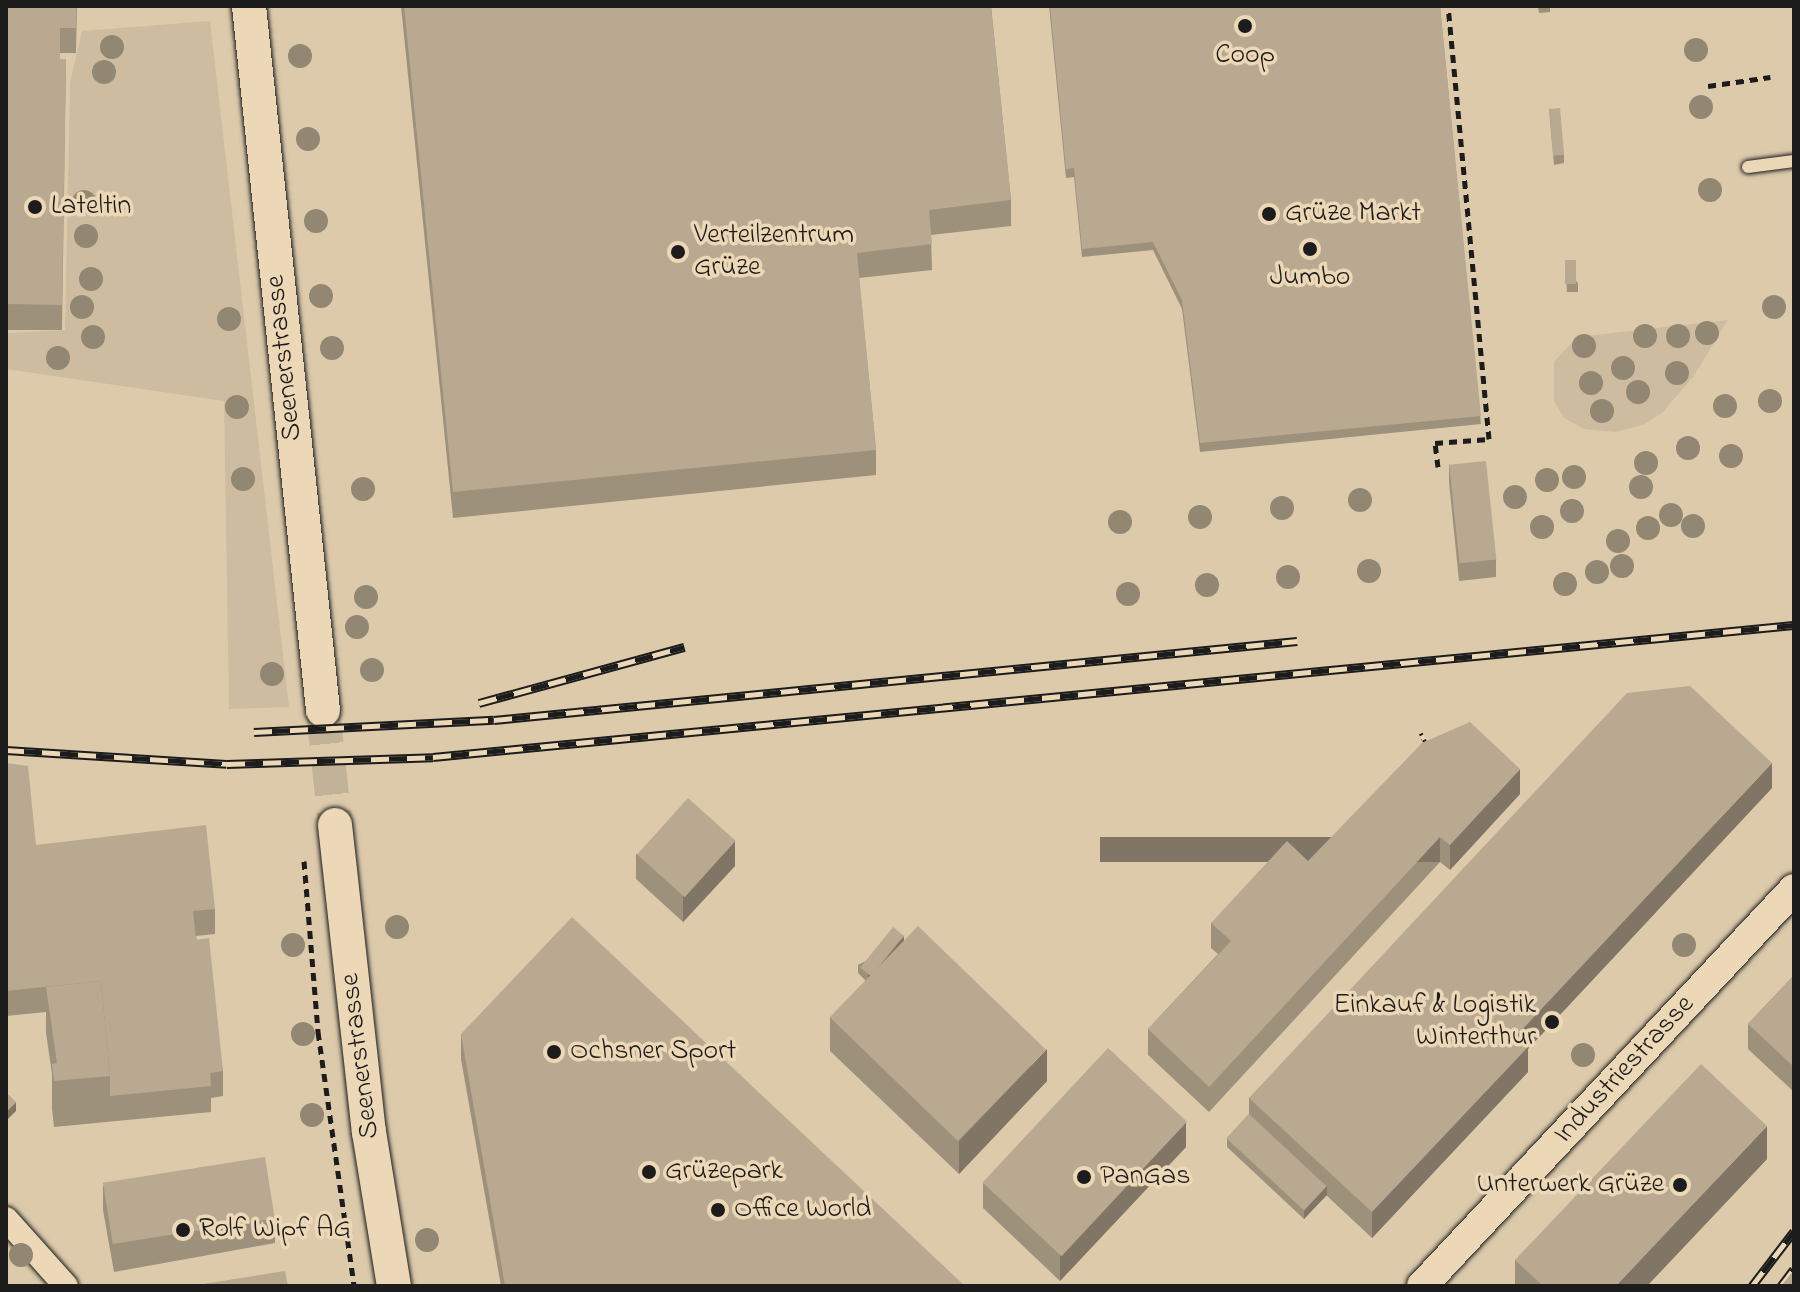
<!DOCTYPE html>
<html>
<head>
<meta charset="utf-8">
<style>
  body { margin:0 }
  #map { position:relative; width:1800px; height:1292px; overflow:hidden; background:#ecd8b6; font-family:"Indie Flower",sans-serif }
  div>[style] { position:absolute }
  .built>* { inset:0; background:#dccaab; transform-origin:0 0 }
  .green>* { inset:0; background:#cebca0 }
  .secondary-tunnel>* { height:34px; margin-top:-17px; transform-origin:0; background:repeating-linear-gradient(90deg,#c2b297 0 34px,transparent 0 51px) }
  .path>* { height:5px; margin-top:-2.5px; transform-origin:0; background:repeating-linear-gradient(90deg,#1c1c1c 0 8px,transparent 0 14px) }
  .roads { filter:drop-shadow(0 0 2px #1c1c1c) drop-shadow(0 0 2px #1c1c1c) }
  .service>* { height:12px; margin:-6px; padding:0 6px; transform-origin:6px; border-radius:6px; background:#ecd8b6 }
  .minor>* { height:24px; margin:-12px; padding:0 12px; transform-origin:12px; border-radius:12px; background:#ecd8b6 }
  .tertiary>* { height:30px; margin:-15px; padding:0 15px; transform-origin:15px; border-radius:15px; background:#ecd8b6 }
  .secondary>* { height:34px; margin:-17px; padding:0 17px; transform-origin:17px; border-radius:17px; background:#ecd8b6 }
  .rail>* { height:9px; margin-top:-4.5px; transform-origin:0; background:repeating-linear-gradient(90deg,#ecd8b6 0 18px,#1c1c1c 0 36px); box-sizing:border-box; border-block:2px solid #1c1c1c }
  .trees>* { width:24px; height:24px; margin:-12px; border-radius:50%; background:#928773 }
  .wall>* { inset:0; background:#9e917c }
  .shaded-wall>* { inset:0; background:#817665; transform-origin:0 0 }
  .building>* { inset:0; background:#b8a990; transform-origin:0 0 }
  .dots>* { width:22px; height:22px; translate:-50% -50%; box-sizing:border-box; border:4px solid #ecd8b6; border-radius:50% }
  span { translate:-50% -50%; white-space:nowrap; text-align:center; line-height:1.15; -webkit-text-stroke:7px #ecd8b6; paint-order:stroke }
  .poi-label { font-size:28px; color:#1c1c1c }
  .left { translate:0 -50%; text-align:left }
  .right { translate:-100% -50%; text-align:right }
  .street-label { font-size:28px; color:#1c1c1c }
  .frame { position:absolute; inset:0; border:8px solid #1c1c1c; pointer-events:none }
</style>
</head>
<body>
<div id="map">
  <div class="built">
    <i style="left:6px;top:6px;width:1788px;height:1280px"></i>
  </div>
  <div class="green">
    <i style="clip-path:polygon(210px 21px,289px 707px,229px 709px,224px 401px,6px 369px,6px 333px,65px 330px,70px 83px,82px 31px)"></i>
    <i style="clip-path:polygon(1728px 320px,1693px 377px,1662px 413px,1643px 425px,1615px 432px,1584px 429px,1564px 418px,1554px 401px,1554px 362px,1577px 337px)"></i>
  </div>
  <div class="secondary-tunnel">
    <i style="left:323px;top:710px;width:116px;rotate:84deg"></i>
  </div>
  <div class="path">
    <i style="left:1708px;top:86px;width:63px;rotate:-8.3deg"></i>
    <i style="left:1438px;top:467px;width:24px;rotate:-97deg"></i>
    <i style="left:1435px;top:443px;width:54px;rotate:-4.2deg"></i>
    <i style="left:1489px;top:439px;width:435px;rotate:-95.4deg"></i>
    <i style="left:304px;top:861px;width:172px;rotate:85.3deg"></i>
    <i style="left:318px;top:1032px;width:257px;rotate:81.9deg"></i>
  </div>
  <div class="roads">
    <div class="service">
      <i style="left:1748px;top:167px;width:46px;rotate:-7.4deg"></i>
    </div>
    <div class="minor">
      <i style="left:6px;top:1219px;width:90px;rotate:48.2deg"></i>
    </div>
    <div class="tertiary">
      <i style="left:1422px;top:1286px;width:544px;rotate:-46.86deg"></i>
    </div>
    <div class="secondary">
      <i style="left:249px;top:6px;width:708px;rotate:84deg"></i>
      <i style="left:335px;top:825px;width:309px;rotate:83.7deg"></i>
      <i style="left:369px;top:1132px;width:156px;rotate:80.8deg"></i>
    </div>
  </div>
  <div class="rail">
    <i style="left:479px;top:703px;width:213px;rotate:-15.3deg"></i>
    <i style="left:254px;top:732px;width:240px;rotate:-2.9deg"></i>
    <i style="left:494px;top:720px;width:807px;rotate:-5.62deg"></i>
    <i style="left:1421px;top:738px;width:4px;rotate:-27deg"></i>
    <i style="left:6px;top:750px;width:221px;rotate:3.6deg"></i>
    <i style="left:227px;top:764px;width:206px;rotate:-1.9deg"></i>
    <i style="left:433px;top:757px;width:1367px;rotate:-5.54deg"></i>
    <i style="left:1752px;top:1286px;width:69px;rotate:-52.6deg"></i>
    <i style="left:1781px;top:1286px;width:21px;rotate:-53deg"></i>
  </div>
  <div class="trees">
    <i style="left:112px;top:47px"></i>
    <i style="left:1696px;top:50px"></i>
    <i style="left:300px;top:56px"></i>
    <i style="left:104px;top:72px"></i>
    <i style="left:1701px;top:107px"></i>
    <i style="left:308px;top:139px"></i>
    <i style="left:1710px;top:190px"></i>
    <i style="left:84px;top:202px"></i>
    <i style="left:316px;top:221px"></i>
    <i style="left:86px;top:236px"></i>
    <i style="left:91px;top:279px"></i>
    <i style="left:321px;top:296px"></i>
    <i style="left:82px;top:307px"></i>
    <i style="left:1774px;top:307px"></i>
    <i style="left:229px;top:319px"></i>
    <i style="left:1707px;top:333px"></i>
    <i style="left:1645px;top:336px"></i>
    <i style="left:1678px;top:336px"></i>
    <i style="left:93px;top:337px"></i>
    <i style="left:1584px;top:346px"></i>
    <i style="left:332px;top:348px"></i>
    <i style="left:58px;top:358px"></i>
    <i style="left:1623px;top:368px"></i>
    <i style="left:1677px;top:373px"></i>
    <i style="left:1591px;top:383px"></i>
    <i style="left:1638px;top:392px"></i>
    <i style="left:1770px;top:401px"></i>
    <i style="left:1725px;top:406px"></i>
    <i style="left:237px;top:407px"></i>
    <i style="left:1602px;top:411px"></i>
    <i style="left:1688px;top:448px"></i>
    <i style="left:1731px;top:456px"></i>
    <i style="left:1646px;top:463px"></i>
    <i style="left:1574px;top:477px"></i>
    <i style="left:243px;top:479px"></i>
    <i style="left:1547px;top:480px"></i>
    <i style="left:1641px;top:487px"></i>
    <i style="left:363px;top:489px"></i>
    <i style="left:1515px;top:497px"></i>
    <i style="left:1360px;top:500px"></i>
    <i style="left:1282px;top:508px"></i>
    <i style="left:1572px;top:511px"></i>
    <i style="left:1671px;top:515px"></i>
    <i style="left:1200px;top:517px"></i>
    <i style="left:1120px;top:522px"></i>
    <i style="left:1693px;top:526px"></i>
    <i style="left:1542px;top:527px"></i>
    <i style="left:1648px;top:528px"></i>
    <i style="left:1618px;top:541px"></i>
    <i style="left:1622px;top:566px"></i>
    <i style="left:1369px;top:571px"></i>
    <i style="left:1597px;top:572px"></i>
    <i style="left:1288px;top:577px"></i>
    <i style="left:1565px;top:584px"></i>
    <i style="left:1207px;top:585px"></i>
    <i style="left:1128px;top:594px"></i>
    <i style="left:366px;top:597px"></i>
    <i style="left:357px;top:627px"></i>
    <i style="left:372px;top:670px"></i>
    <i style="left:272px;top:674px"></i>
    <i style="left:397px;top:927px"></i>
    <i style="left:293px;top:945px"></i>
    <i style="left:1684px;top:945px"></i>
    <i style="left:303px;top:1034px"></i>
    <i style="left:1583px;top:1055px"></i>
    <i style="left:312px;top:1115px"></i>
    <i style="left:427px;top:1240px"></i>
    <i style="left:21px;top:1255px"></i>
  </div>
  <div class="wall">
    <i style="clip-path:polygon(6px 6px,77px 6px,76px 53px,60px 53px,60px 59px,66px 59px,62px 330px,6px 330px)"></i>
    <i style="clip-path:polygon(401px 6px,991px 6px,1011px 200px,1011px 226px,931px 235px,932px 270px,859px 278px,876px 450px,876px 475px,453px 518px)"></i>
    <i style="clip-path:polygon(1049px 6px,1440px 6px,1481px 424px,1200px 452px,1182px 309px,1153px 250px,1082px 257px,1074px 177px,1066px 178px)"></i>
    <i style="clip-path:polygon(1538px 6px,1550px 6px,1550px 12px,1539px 13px)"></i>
    <i style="clip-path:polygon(1549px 109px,1564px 155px,1564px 163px,1554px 165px)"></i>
    <i style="clip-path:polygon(1565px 260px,1578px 284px,1578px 292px,1567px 292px)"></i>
    <i style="clip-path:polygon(1449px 464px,1496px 559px,1496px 577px,1459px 581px,1449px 482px)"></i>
    <i style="clip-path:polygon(6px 763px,36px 845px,215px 909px,215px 934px,196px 936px,223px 1071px,223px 1096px,211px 1098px,211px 1112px,54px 1127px,52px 1109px,52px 1074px,46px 1033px,46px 1012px,6px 1016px)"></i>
    <i style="clip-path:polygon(1772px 788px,1528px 1049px,1528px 1072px,1372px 1238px,1326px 1195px,1304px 1219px,1227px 1147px,1227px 1138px,1249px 1114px,1249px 1098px)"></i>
    <i style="clip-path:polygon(1520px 794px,1450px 870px,1440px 862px,1209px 1112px,1148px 1055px,1148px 1029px,1218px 954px,1211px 948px,1211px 923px,1308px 861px)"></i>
    <i style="clip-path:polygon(636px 854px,735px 866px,683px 922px,636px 879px)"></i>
    <i style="clip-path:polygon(904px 941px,1047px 1081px,959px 1174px,830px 1051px,830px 1018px,866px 981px,858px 973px,858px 965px)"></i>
    <i style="clip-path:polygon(1794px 975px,1794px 1092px,1748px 1049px,1748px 1024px)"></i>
    <i style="clip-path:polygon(461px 1034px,965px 1286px,501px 1286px,461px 1059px)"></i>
    <i style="clip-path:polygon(1186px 1147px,1060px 1281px,983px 1208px,983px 1183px)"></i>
    <i style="clip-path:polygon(1767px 1159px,1647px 1286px,1515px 1286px,1515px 1260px)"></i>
    <i style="clip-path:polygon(103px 1185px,275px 1218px,275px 1243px,114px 1272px,103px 1210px)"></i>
  </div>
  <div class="shaded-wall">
    <i style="clip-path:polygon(1772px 763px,1772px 788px,1528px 1049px,1528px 1072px,1372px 1238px,1372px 1212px,1517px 1035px)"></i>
    <i style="clip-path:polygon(1520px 769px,1520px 794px,1450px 870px,1450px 845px)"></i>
    <i style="left:1440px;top:837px;width:25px;height:340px;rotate:90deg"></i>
    <i style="clip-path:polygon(735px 841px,735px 866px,683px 922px,683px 897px)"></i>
    <i style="clip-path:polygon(904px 936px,904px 945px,868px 983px,868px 974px)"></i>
    <i style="clip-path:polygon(1047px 1049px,1047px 1081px,959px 1174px,959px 1141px)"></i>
    <i style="clip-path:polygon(16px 1102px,16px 1111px,6px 1121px,6px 1112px)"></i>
    <i style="clip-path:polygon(1186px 1122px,1186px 1147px,1060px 1281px,1060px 1256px)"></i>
    <i style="clip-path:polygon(1767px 1126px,1767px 1159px,1647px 1286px,1616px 1286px)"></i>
    <i style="clip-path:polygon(1327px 1186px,1327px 1195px,1304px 1219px,1304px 1210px)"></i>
  </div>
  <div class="building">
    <i style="clip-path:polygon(6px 6px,76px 6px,76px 28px,60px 28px,60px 59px,66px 59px,62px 305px,6px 304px)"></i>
    <i style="clip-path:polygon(404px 6px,991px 6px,1011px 200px,929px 210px,932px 244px,857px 253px,876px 450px,453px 492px)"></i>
    <i style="clip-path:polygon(1050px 6px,1440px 6px,1481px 416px,1200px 443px,1182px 300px,1153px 242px,1082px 249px,1074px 168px,1066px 169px)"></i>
    <i style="left:1560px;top:108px;width:47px;height:11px;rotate:85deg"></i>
    <i style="left:1565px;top:260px;width:11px;height:24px"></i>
    <i style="left:1486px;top:461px;width:99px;height:37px;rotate:84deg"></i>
    <i style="clip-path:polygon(1690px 686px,1772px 763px,1517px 1035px,1528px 1047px,1372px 1212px,1249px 1098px,1627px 693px)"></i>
    <i style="clip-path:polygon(1470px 722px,1520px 769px,1450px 845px,1440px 837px,1209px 1087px,1148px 1029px,1231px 941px,1211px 923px,1287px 841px,1308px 861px,1422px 743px)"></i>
    <i style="clip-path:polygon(6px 763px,28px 766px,36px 845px,206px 825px,215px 909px,193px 911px,196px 940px,209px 938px,223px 1071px,210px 1073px,211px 1086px,110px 1096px,110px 1076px,101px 981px,6px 991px)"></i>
    <i style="left:688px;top:798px;width:64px;height:76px;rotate:42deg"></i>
    <i style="clip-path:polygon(572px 917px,965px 1286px,505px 1286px,461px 1034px)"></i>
    <i style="left:918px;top:926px;width:178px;height:127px;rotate:44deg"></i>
    <i style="left:893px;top:927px;width:14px;height:52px;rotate:39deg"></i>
    <i style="clip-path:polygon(1794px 975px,1794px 1067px,1748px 1024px)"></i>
    <i style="clip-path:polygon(101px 981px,110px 1076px,54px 1081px,52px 1064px,57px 1063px,46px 987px)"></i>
    <i style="left:1108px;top:1048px;width:108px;height:184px;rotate:43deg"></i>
    <i style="clip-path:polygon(1701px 1064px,1767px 1126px,1616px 1286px,1543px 1286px,1515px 1260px)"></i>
    <i style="clip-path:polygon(6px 1092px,16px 1102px,6px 1112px)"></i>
    <i style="left:1249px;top:1114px;width:106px;height:33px;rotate:43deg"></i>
    <i style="left:265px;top:1157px;width:62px;height:164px;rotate:81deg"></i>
    <i style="clip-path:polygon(1794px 1270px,1794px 1286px,1781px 1286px)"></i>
    <i style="clip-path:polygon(285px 1271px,288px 1286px,191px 1286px)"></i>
  </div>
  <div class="dots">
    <i style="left:1245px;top:26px;background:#1c1c1c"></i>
    <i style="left:35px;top:207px;background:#1c1c1c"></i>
    <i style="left:1269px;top:214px;background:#1c1c1c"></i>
    <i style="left:1310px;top:249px;background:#1c1c1c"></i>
    <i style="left:678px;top:252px;background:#1c1c1c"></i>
    <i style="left:1552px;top:1022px;background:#1c1c1c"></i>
    <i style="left:554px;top:1052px;background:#1c1c1c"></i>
    <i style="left:649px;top:1172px;background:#1c1c1c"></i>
    <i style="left:1084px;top:1177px;background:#1c1c1c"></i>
    <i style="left:1680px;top:1185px;background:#1c1c1c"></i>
    <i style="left:718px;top:1210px;background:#1c1c1c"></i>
    <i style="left:183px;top:1230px;background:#1c1c1c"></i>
  </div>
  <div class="poi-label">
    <span style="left:1245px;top:56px">Coop</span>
    <span class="left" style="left:51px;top:207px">Lateltin</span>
    <span class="left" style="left:1285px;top:214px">Grüze Markt</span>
    <span class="left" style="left:694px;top:252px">Verteilzentrum<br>Grüze</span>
    <span style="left:1310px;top:278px">Jumbo</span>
    <span class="right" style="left:1536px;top:1022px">Einkauf &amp; Logistik<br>Winterthur</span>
    <span class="left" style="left:570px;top:1052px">Ochsner Sport</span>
    <span class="left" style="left:665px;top:1172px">Grüzepark</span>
    <span class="left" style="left:1100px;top:1177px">PanGas</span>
    <span class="right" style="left:1664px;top:1185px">Unterwerk Grüze</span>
    <span class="left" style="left:734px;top:1210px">Office World</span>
    <span class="left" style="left:199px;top:1230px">Rolf Wipf AG</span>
  </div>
  <div class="street-label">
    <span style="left:285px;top:358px;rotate:-96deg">Seenerstrasse</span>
    <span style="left:361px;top:1056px;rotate:-97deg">Seenerstrasse</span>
    <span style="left:1625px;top:1070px;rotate:-47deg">Industriestrasse</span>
  </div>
  <div class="frame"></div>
</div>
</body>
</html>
